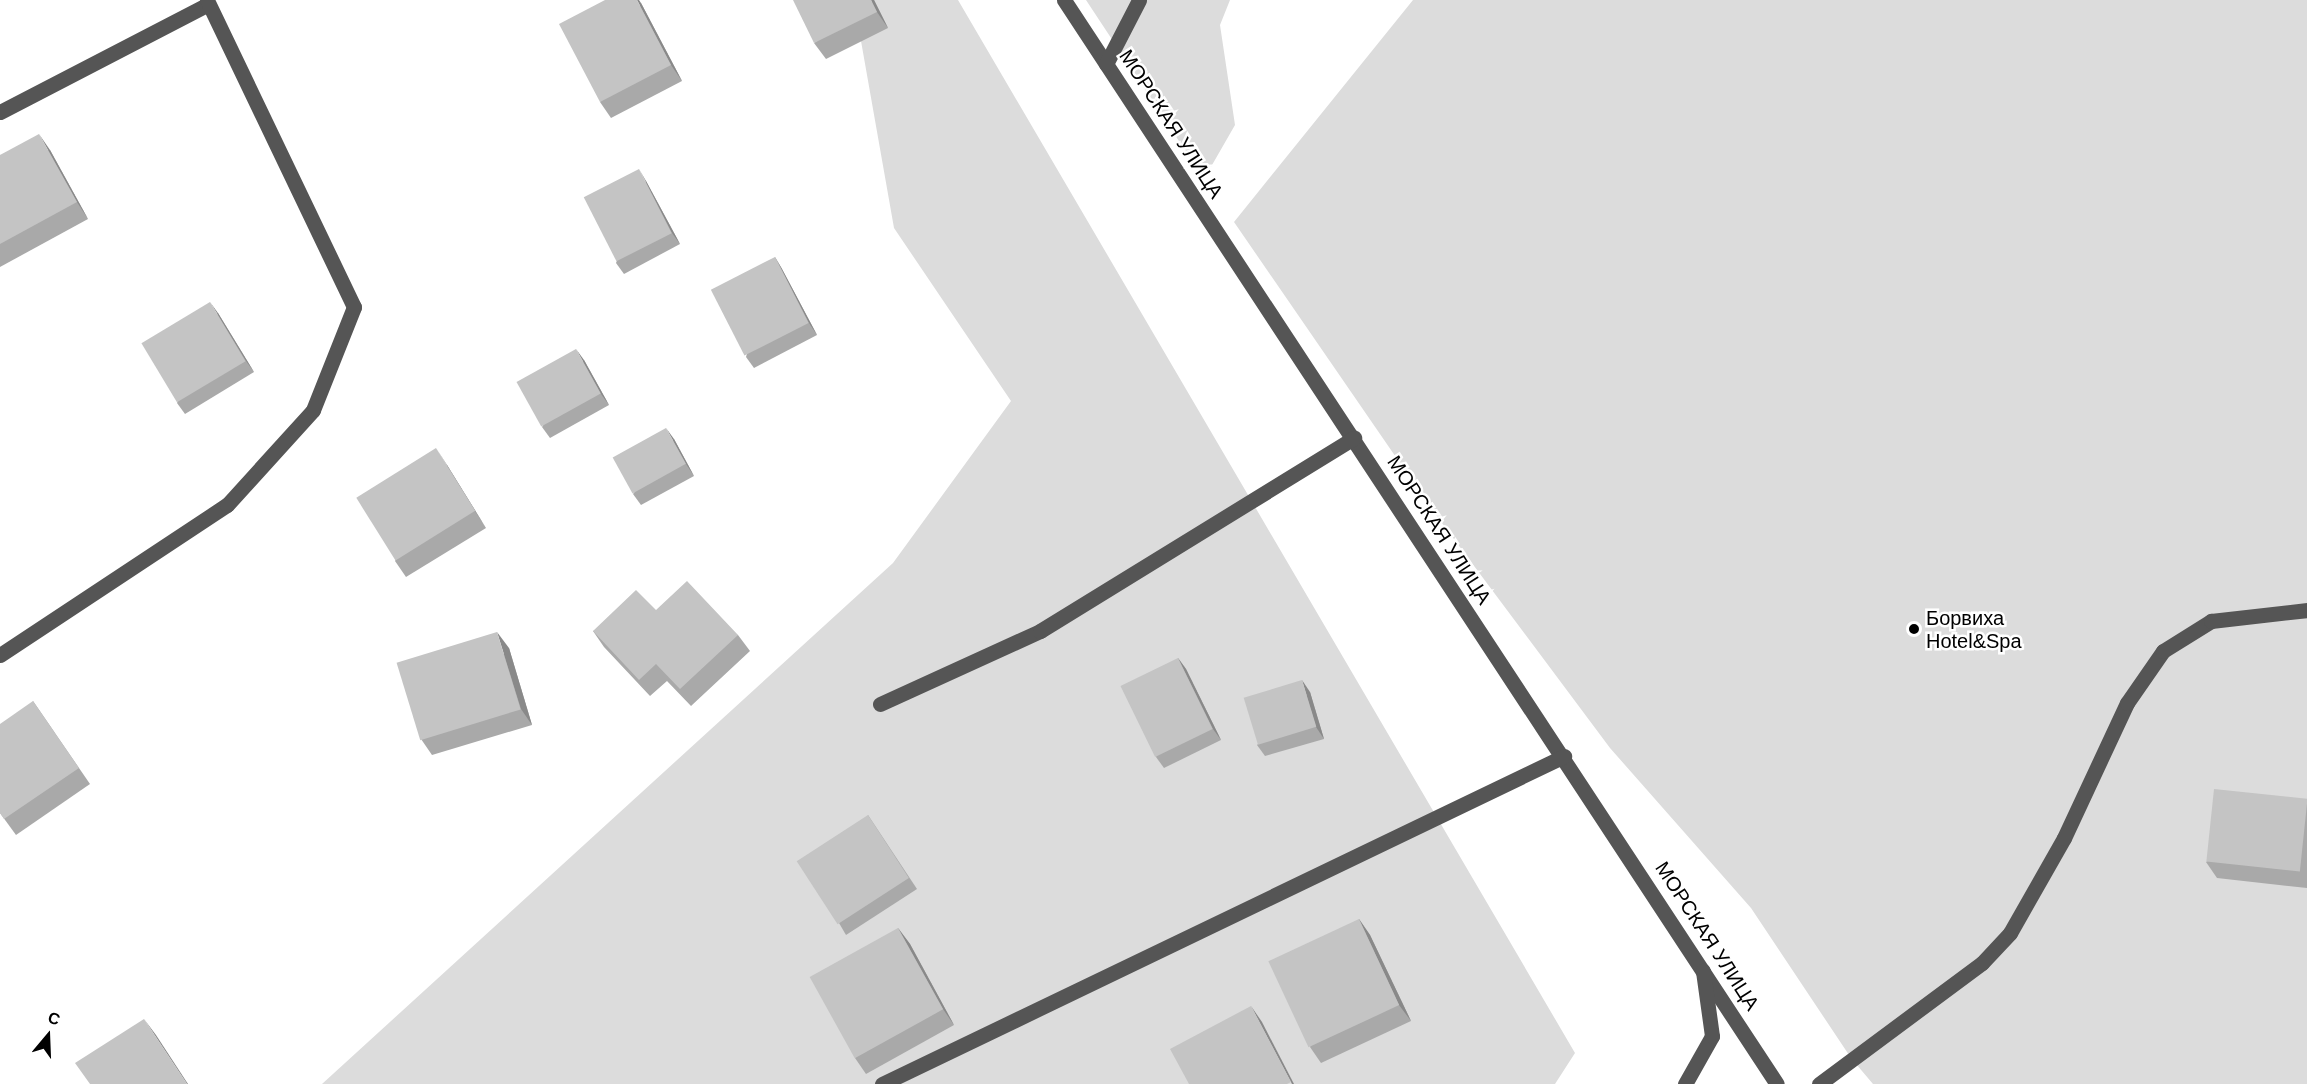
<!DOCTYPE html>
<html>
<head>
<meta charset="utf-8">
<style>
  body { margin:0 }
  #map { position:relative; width:2307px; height:1084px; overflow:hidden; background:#fff; font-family:Helvetica,sans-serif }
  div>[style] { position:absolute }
  .green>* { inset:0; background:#dcdcdc }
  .minor>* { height:15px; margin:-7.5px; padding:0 7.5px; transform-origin:7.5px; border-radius:7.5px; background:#555 }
  .wall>* { inset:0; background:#a9a9a9 }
  .shaded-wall>* { inset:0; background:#898989 }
  .building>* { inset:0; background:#c4c4c4; transform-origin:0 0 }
  .dots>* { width:16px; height:16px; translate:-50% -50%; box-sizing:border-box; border:3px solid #fff; border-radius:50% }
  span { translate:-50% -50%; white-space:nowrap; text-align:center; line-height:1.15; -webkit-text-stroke:5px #fff; paint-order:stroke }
  .street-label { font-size:20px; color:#000 }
  .poi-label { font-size:20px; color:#000 }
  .left { translate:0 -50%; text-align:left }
  .north { position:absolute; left:18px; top:1006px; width:60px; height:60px; -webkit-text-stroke:4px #fff; paint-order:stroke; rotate:19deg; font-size:16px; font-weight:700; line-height:24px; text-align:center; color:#000 }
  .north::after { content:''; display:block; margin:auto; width:21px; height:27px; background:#000; clip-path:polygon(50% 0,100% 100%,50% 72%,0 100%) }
</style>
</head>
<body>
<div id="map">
  <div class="green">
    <i style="clip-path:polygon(863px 0,958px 0,1575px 1053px,1555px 1084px,322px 1084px,893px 563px,1011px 401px,894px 228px,858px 24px)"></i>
    <i style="clip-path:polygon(1086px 0,1230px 0,1220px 25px,1235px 125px,1204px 179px)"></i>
    <i style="clip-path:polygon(1413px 0,2307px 0,2307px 1084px,1873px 1084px,1851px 1058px,1751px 908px,1610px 748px,1433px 511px,1234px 222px)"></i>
  </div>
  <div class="minor">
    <i style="left:1064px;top:0;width:1297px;rotate:56.67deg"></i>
    <i style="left:1106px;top:64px;width:72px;rotate:-62.7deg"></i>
    <i style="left:0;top:112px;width:234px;rotate:-27.4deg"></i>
    <i style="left:0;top:655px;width:272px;rotate:-33.5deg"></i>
    <i style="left:227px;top:505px;width:128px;rotate:-47.8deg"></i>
    <i style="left:313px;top:410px;width:111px;rotate:-68.3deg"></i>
    <i style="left:354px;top:307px;width:340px;rotate:-115.6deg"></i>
    <i style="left:880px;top:704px;width:176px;rotate:-24.5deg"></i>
    <i style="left:1040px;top:631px;width:369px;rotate:-31.6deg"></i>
    <i style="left:882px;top:1084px;width:757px;rotate:-25.68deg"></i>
    <i style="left:1685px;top:1084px;width:55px;rotate:-60.6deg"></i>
    <i style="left:1712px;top:1036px;width:66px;rotate:-97.9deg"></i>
    <i style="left:1819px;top:1084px;width:203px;rotate:-36.6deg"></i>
    <i style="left:1982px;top:963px;width:41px;rotate:-47deg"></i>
    <i style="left:2010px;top:933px;width:109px;rotate:-60.4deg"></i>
    <i style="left:2064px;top:838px;width:149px;rotate:-65deg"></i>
    <i style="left:2127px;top:703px;width:63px;rotate:-55.3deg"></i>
    <i style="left:2163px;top:651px;width:57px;rotate:-32deg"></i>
    <i style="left:2211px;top:621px;width:97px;rotate:-6.5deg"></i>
  </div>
  <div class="wall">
    <i style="clip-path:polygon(874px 0,888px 28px,826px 59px,814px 43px)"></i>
    <i style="clip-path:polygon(641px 3px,682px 81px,611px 118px,600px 102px)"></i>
    <i style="clip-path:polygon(50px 150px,88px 219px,0 267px,0 155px)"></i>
    <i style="clip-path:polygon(646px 181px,680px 244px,624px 274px,616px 263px)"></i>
    <i style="clip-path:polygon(775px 257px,782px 269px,817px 335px,754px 368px,746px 357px)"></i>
    <i style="clip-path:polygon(218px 313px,254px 372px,185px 414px,177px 403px)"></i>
    <i style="clip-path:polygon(584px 360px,609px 405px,550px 438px,542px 427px)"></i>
    <i style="clip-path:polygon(674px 439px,694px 476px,641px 505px,633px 494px)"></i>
    <i style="clip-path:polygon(447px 465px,486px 528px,406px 577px,395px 561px)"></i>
    <i style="clip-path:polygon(656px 610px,738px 635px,750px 651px,691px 706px,667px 681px,650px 696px,604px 647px,593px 631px)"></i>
    <i style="clip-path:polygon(509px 648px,532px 725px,432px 755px,421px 739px)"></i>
    <i style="clip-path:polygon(1178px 658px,1186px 669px,1221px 740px,1164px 768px,1156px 757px)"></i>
    <i style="clip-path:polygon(1310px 692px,1324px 739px,1265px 756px,1257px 745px)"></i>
    <i style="clip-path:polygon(33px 701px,90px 784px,16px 835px,0 813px)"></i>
    <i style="clip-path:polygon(2307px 799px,2307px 888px,2217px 878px,2206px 862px)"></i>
    <i style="clip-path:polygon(868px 815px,917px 889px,846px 935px,839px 923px)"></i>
    <i style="clip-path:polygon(1359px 919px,1370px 935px,1411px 1021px,1321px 1063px,1310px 1047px)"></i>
    <i style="clip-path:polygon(898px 928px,910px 944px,954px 1025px,866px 1074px,855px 1058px)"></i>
  </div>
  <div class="shaded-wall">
    <i style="clip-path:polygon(637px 0,639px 0,641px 3px,682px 81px,671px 65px)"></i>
    <i style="clip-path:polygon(871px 0,874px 0,888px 28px,877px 12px)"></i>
    <i style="clip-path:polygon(39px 134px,50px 150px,88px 219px,77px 202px)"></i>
    <i style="clip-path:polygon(639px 169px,646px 181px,680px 244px,672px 233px)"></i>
    <i style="clip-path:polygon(775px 257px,782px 269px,817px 335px,809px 323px)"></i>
    <i style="clip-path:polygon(210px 302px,218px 313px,254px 372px,246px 361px)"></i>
    <i style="clip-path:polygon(576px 349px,584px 360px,609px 405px,601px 394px)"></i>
    <i style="clip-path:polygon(666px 428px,674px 439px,694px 476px,686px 464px)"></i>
    <i style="clip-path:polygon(436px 448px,447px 465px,486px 528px,475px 511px)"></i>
    <i style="clip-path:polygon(497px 632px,509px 648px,532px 725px,521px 709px)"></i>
    <i style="clip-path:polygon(1178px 658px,1186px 669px,1221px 740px,1213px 729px)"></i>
    <i style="clip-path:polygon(1302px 680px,1310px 692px,1324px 739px,1316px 727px)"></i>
    <i style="clip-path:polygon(1359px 919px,1370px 935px,1411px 1021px,1399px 1005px)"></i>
    <i style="clip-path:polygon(898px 928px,910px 944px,954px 1025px,943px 1009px)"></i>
    <i style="clip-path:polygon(1251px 1006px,1262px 1022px,1294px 1084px,1292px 1084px)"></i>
    <i style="clip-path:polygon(144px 1019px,156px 1035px,188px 1084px,187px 1084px)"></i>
  </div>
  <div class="building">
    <i style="clip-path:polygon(605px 0,637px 0,671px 65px,600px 102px,559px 24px)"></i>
    <i style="clip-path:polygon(793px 0,871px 0,877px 12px,814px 43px)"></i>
    <i style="clip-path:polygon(39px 134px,77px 202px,0 244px,0 155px)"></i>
    <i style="left:639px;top:169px;width:72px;height:62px;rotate:63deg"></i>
    <i style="left:775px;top:257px;width:74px;height:72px;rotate:63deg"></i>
    <i style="left:210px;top:302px;width:69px;height:80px;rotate:59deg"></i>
    <i style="left:576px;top:349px;width:51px;height:68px;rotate:61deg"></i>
    <i style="left:666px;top:428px;width:41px;height:61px;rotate:61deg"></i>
    <i style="left:436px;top:448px;width:74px;height:94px;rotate:58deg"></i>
    <i style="clip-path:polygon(687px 581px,738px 635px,680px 689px,656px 664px,639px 680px,593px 631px,636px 590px,656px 610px)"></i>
    <i style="left:497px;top:632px;width:81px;height:105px;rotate:73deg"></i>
    <i style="left:1178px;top:658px;width:79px;height:64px;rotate:64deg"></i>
    <i style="left:1302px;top:680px;width:49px;height:61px;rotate:73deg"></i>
    <i style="clip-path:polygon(33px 701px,79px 768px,4px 819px,0 813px,0 724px)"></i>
    <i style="left:2214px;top:789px;width:94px;height:73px;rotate:6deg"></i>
    <i style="left:868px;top:815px;width:75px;height:85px;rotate:57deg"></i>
    <i style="left:1359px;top:919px;width:95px;height:100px;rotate:65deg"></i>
    <i style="left:898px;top:928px;width:93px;height:101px;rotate:61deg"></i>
    <i style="clip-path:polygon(1251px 1006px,1291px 1082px,1287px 1084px,1189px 1084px,1170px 1049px)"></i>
    <i style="clip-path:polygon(144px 1019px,187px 1084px,90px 1084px,75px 1063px)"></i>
  </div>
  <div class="dots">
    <i style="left:1914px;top:629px;background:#000"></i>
  </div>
  <div class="street-label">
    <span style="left:1171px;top:124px;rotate:57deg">МОРСКАЯ УЛИЦА</span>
    <span style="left:1439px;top:530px;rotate:57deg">МОРСКАЯ УЛИЦА</span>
    <span style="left:1707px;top:936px;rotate:57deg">МОРСКАЯ УЛИЦА</span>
  </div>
  <div class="poi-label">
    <span class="left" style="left:1926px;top:630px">Борвиха<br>Hotel&amp;Spa</span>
  </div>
  <div class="north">С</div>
</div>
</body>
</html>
